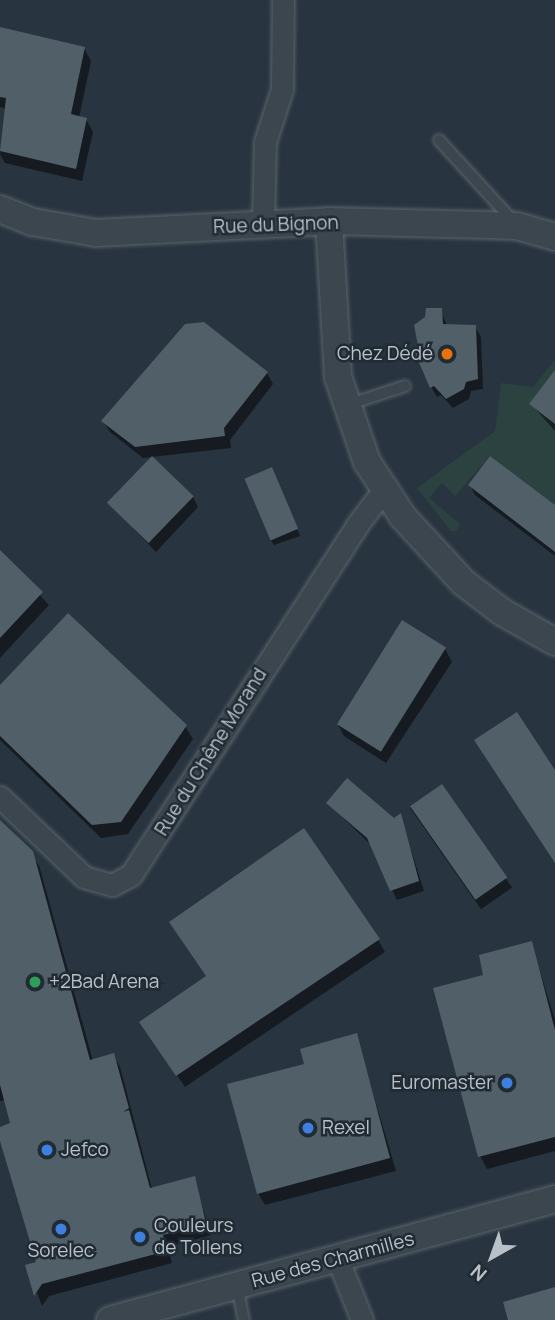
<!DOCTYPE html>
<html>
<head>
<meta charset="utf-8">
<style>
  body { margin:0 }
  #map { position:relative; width:555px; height:1320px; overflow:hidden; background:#28343f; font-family:Manrope,sans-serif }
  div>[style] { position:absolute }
  .green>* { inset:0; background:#2b4241 }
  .shadow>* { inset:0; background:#0007; transform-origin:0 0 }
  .building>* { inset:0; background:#515f69; transform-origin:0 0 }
  .roads { filter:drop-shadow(0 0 2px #5a646c) drop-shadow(0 0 2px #5a646c) }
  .service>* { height:10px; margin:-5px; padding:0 5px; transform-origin:5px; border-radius:5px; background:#3c464f }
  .minor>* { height:21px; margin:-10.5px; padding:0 10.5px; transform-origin:10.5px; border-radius:10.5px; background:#3c464f }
  .tertiary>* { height:26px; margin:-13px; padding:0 13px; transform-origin:13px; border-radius:13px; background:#3c464f }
  .dots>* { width:19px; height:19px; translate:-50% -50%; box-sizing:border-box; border:4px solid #212b34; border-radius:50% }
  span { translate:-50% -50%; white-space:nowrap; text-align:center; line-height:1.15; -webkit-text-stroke:5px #212b34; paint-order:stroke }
  .street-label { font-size:19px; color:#b8c1c9 }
  .poi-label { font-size:19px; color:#b8c1c9 }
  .right { translate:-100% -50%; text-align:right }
  .left { translate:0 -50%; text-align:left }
  .north { position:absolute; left:457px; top:1222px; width:70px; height:70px; -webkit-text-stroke:5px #212b34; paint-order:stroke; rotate:220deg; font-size:19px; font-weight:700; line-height:28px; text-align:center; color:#b8c1c9 }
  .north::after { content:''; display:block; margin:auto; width:24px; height:32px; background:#b8c1c9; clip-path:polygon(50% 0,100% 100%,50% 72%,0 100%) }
</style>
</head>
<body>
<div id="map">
  <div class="green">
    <i style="clip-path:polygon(555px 360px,555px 376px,529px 404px,555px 424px,555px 505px,490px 456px,455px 496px,442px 483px,429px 498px,460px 524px,457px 531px,451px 531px,417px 488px,495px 431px,501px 383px,533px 387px)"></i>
  </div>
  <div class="shadow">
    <i style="clip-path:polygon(0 29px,84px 48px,91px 61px,79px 118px,86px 119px,93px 132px,82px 181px,5px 163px,0 154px,6px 109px,0 107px)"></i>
    <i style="clip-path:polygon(441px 310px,447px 326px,475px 326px,481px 337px,483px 389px,471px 391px,469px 399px,453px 408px,441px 395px,437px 397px,422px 371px)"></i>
    <i style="clip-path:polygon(267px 373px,273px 384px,230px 440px,231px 448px,143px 458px,110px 432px,103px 421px)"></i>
    <i style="clip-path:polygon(555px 378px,555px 431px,531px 404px)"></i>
    <i style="clip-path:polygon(275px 475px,300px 536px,274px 545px,270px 539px)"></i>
    <i style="clip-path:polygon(470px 485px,555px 507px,555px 556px,475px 495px)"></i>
    <i style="clip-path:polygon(193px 497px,198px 507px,156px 552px,110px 504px)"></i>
    <i style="clip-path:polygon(0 552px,49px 605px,0 658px)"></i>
    <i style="clip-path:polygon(445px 649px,452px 662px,386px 763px,344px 736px,337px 723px)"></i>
    <i style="clip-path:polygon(0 688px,185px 726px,193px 739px,128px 834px,101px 838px,0 740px)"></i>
    <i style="left:441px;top:786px;width:124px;height:38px;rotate:55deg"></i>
    <i style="clip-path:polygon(328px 803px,393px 820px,400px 815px,424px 891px,397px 900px,372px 846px)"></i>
    <i style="clip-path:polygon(0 824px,39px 865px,93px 1061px,113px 1055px,120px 1067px,152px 1189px,194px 1178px,211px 1235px,168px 1247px,172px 1263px,49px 1296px,42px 1306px,27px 1266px,38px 1263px,12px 1125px,6px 1100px,0 1101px)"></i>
    <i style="clip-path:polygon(378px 940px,385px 952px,185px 1087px,149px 1035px,208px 978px)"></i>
    <i style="clip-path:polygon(531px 943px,555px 1020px,555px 1151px,487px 1169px,480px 1156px,486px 976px)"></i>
    <i style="clip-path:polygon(356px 1035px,396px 1171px,265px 1205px,258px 1193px,306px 1065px)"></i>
  </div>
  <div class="building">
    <i style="clip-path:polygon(0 27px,85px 47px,71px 114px,87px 118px,76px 169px,0 151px,6px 98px,0 97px)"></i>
    <i style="clip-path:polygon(426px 308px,442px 308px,443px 324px,476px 325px,478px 379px,466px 382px,464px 389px,446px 399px,434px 386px,430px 388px,413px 349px,418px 346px,414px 325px,425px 317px)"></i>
    <i style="clip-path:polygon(204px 322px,268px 372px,224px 428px,225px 436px,135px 447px,101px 421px,185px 324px)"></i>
    <i style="clip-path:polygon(555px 370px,555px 424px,529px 404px)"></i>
    <i style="left:152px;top:456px;width:58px;height:65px;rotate:44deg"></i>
    <i style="clip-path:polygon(490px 456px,555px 505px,555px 552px,468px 485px)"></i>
    <i style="left:272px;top:467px;width:67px;height:30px;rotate:67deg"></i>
    <i style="clip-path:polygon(0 550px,43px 592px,0 638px)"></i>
    <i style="clip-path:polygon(68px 613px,187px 725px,121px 822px,92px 825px,0 736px,0 685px)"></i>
    <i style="left:402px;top:620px;width:52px;height:123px;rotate:32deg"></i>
    <i style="clip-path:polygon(517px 712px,555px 770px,555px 863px,474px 740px)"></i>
    <i style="clip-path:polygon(347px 778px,394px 818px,401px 813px,419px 881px,390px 891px,367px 838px,326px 803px)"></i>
    <i style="left:442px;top:784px;width:114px;height:39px;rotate:55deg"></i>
    <i style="clip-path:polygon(0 820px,33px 851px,90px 1060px,114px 1053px,129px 1108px,123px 1112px,129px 1110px,150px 1188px,195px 1176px,206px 1223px,163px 1235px,167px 1251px,42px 1284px,34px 1296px,25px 1265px,36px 1262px,0 1141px,0 1127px,10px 1123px,0 1085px)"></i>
    <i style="clip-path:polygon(304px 828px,380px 939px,176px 1076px,139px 1022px,206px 976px,169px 922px)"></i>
    <i style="clip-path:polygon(532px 941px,555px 1030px,555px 1137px,478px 1157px,433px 988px,483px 975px,479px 955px)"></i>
    <i style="clip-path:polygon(357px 1033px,390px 1158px,257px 1194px,227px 1084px,304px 1064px,300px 1049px)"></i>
    <i style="clip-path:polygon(555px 1287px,555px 1320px,508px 1320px,503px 1302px)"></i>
  </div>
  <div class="roads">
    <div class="service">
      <i style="left:439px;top:140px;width:110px;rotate:47.6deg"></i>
      <i style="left:347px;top:405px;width:61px;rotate:-18.1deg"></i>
      <i style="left:237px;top:1285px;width:36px;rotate:79deg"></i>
    </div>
    <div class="minor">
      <i style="left:263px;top:224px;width:82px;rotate:-88.6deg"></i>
      <i style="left:265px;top:142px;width:56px;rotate:-72.2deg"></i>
      <i style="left:282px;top:89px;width:89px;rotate:-89.4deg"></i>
      <i style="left:0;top:797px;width:116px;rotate:43.6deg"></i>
      <i style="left:84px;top:877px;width:29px;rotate:16deg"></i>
      <i style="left:112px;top:885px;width:21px;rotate:-28deg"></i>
      <i style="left:131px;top:875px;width:417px;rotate:-57.1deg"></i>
      <i style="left:357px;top:525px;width:43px;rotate:-52.6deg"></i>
      <i style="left:337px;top:1257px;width:68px;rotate:68.4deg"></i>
    </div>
    <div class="tertiary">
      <i style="left:0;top:209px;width:35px;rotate:22deg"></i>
      <i style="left:33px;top:222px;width:64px;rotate:9.9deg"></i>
      <i style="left:96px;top:233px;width:233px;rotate:-2.9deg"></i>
      <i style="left:329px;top:221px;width:188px;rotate:1.5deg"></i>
      <i style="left:517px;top:226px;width:40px;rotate:16deg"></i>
      <i style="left:329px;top:221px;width:156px;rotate:86.7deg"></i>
      <i style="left:338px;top:377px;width:90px;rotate:71.2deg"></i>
      <i style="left:367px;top:462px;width:66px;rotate:56.8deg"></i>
      <i style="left:403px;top:517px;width:90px;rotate:47.3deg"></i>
      <i style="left:464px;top:583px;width:48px;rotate:37.3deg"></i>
      <i style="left:502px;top:612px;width:61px;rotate:29.5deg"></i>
      <i style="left:110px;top:1320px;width:461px;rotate:-15.2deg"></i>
    </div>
  </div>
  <div class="dots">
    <i style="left:447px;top:354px;background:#e8710a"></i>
    <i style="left:35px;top:982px;background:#2e9e5b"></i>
    <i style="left:507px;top:1083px;background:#3f7fe0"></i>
    <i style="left:308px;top:1128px;background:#3f7fe0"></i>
    <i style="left:47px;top:1150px;background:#3f7fe0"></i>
    <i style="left:61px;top:1229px;background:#3f7fe0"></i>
    <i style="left:140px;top:1237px;background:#3f7fe0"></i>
  </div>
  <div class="street-label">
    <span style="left:276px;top:225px;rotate:-2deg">Rue du Bignon</span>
    <span style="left:211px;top:752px;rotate:-58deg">Rue du Chêne Morand</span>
    <span style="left:333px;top:1260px;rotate:-15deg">Rue des Charmilles</span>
  </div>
  <div class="poi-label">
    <span class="right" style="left:433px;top:354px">Chez Dédé</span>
    <span class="left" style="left:49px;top:982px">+2Bad Arena</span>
    <span class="right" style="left:493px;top:1083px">Euromaster</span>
    <span class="left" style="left:322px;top:1128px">Rexel</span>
    <span class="left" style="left:61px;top:1150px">Jefco</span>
    <span class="left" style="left:154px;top:1237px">Couleurs<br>de Tollens</span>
    <span style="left:61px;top:1251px">Sorelec</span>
  </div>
  <div class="north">N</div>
</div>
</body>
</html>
